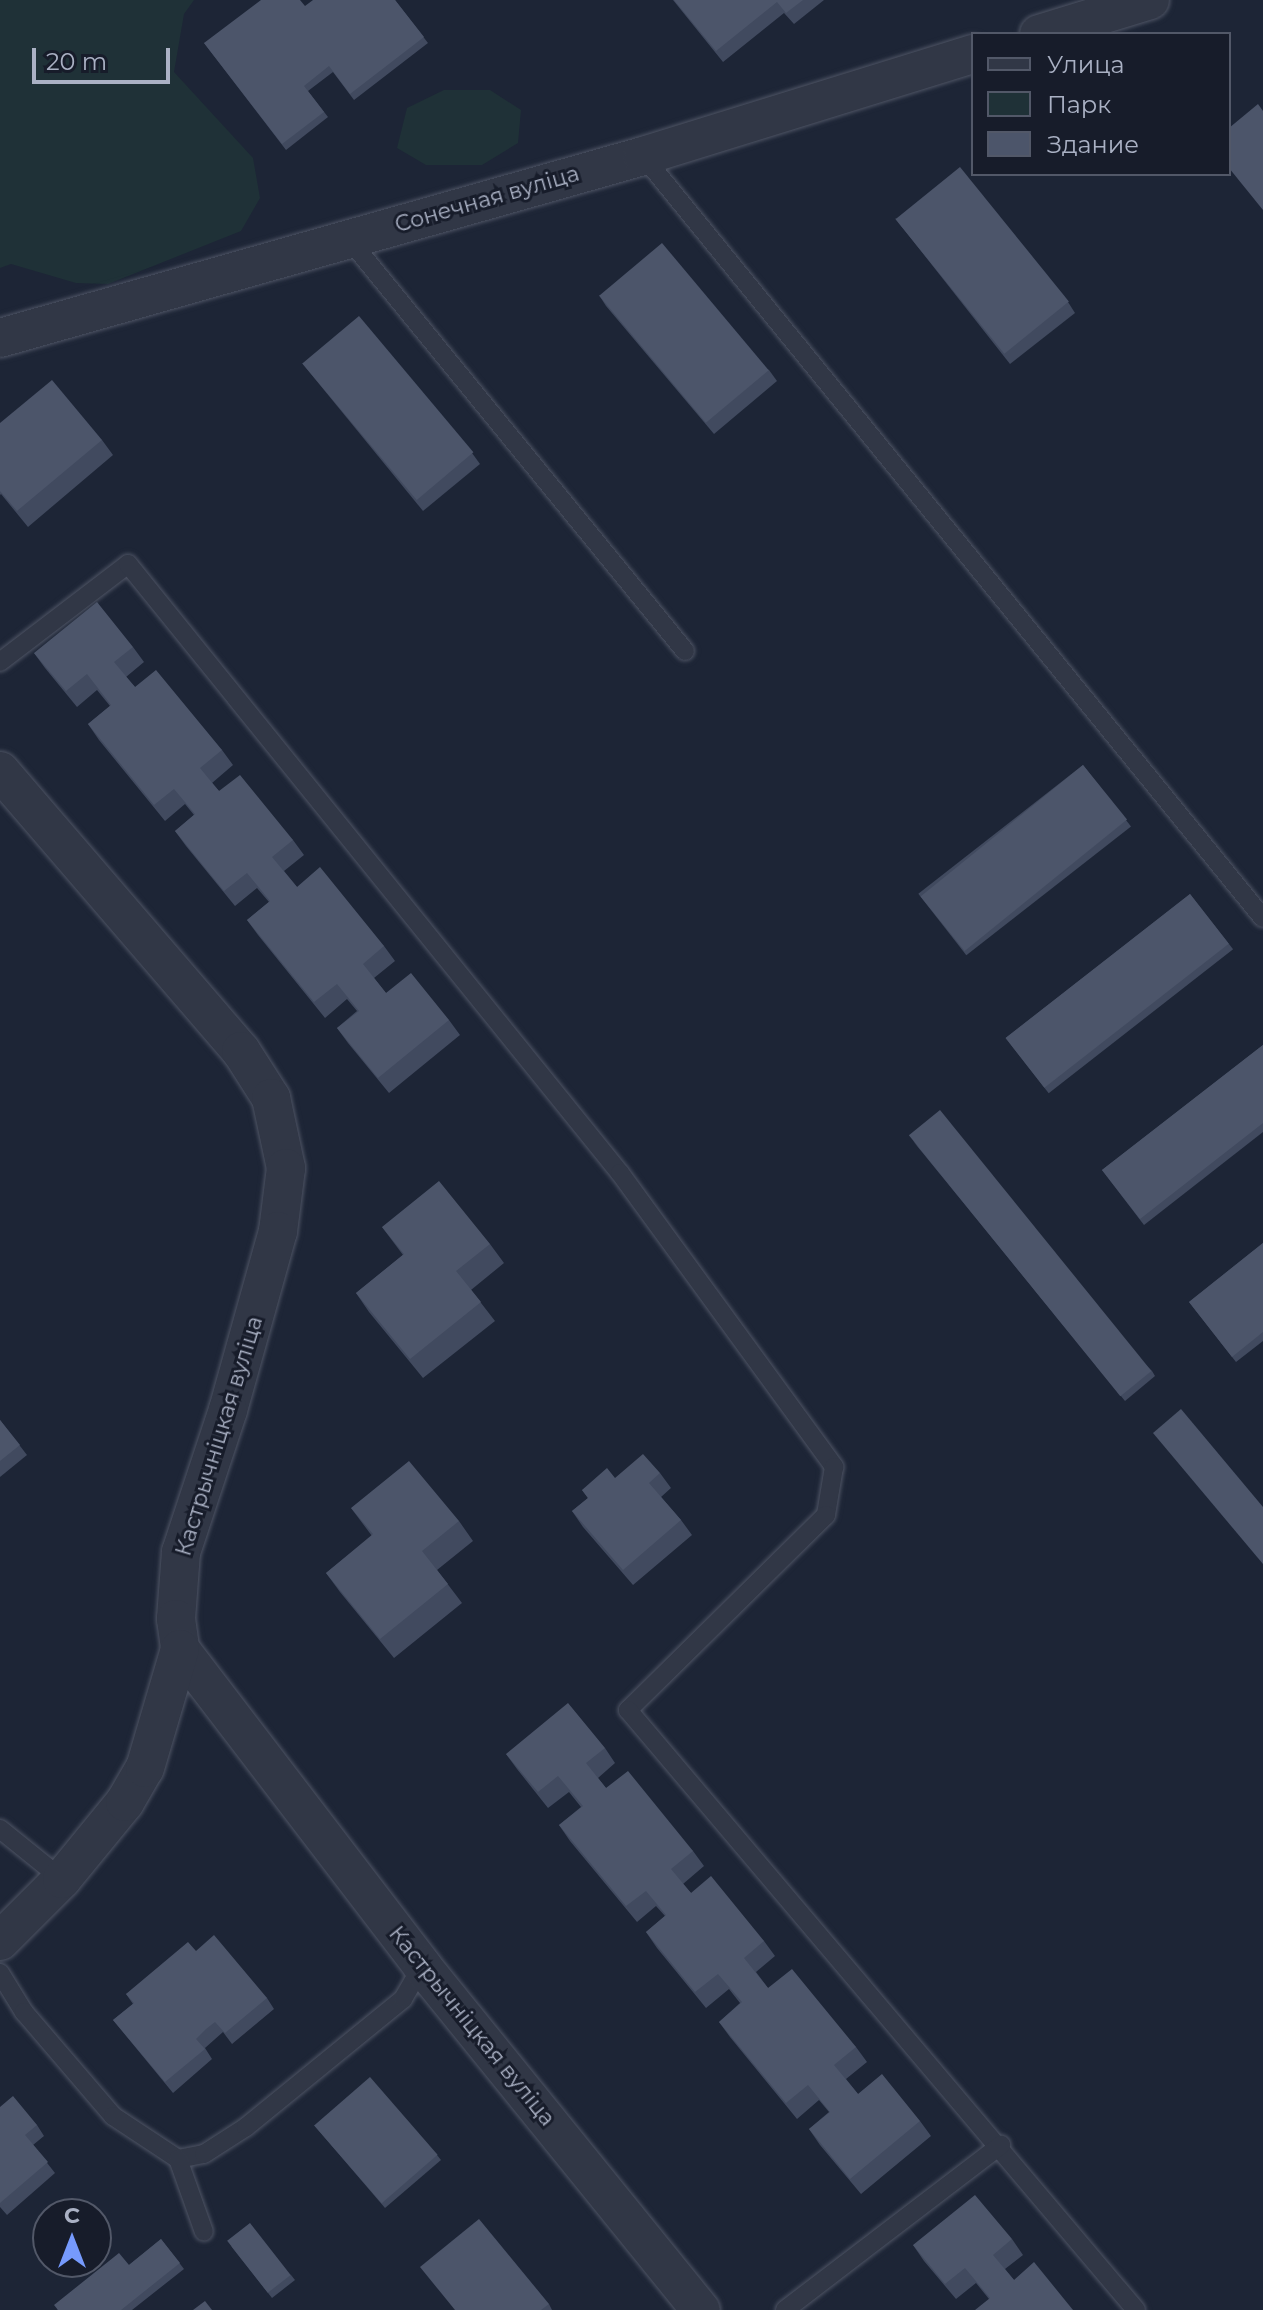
<!DOCTYPE html>
<html>
<head>
<meta charset="utf-8">
<style>
  body { margin:0 }
  #map { position:relative; width:1263px; height:2310px; overflow:hidden; background:#1d2536; font-family:Montserrat,sans-serif }
  div>[style] { position:absolute }
  .green>* { inset:0; background:#1f3137 }
  .roads { filter:drop-shadow(0 0 2px #4e5464) drop-shadow(0 0 2px #4e5464) }
  .service>* { height:18px; margin:-9px; padding:0 9px; transform-origin:9px; border-radius:9px; background:#313746 }
  .minor>* { height:38px; margin:-19px; padding:0 19px; transform-origin:19px; border-radius:19px; background:#313746 }
  .wall>* { inset:0; background:#414a5f; transform-origin:0 0 }
  .building>* { inset:0; background:#4c556a; transform-origin:0 0 }
  span { translate:-50% -50%; white-space:nowrap; text-align:center; line-height:1.15; -webkit-text-stroke:6px #171c2a; paint-order:stroke }
  .street-label { font-size:22px; color:#aab1c4 }
  .legend { position:absolute; left:971px; top:32px; width:260px; height:144px; box-sizing:border-box; background:#171c2a; border:2px solid #525868; margin:0; padding:10px 14px; list-style:none; font-size:24px; color:#aab1c4 }
  .legend li { display:flex; align-items:center; gap:16px; height:40px }
  .legend b { width:40px; border:2px solid #525868 }
  .north { position:absolute; left:32px; top:2198px; width:80px; height:80px; box-sizing:border-box; background:#171c2a; border:2px solid #525868; border-radius:50%; rotate:0deg; font-size:22px; font-weight:700; line-height:32px; text-align:center; color:#aab1c4 }
  .north::after { content:''; display:block; margin:auto; width:28px; height:36px; background:#769afd; clip-path:polygon(50% 0,100% 100%,50% 72%,0 100%) }
  .scale { position:absolute; left:32px; top:48px; width:138px; height:36px; box-sizing:border-box; border:4px solid #aab1c4; border-top:0; padding-left:10px; font-size:24px; line-height:28px; white-space:nowrap; color:#aab1c4; -webkit-text-stroke:6px #171c2a; paint-order:stroke }
</style>
</head>
<body>
<div id="map">
  <div class="green">
    <i style="clip-path:polygon(0 0,194px 0,184px 14px,174px 72px,253px 158px,260px 198px,241px 231px,108px 284px,76px 283px,11px 264px,0 268px)"></i>
    <i style="clip-path:polygon(444px 90px,490px 90px,521px 110px,518px 143px,482px 165px,426px 165px,397px 148px,407px 108px)"></i>
  </div>
  <div class="roads">
    <div class="service">
      <i style="left:643px;top:156px;width:982px;rotate:50.87deg"></i>
      <i style="left:348px;top:238px;width:533px;rotate:50.79deg"></i>
      <i style="left:0;top:662px;width:161px;rotate:-37.4deg"></i>
      <i style="left:128px;top:564px;width:783px;rotate:51.07deg"></i>
      <i style="left:620px;top:1173px;width:364px;rotate:53.9deg"></i>
      <i style="left:834px;top:1467px;width:49px;rotate:99.5deg"></i>
      <i style="left:826px;top:1515px;width:278px;rotate:135.4deg"></i>
      <i style="left:628px;top:1710px;width:786px;rotate:49.75deg"></i>
      <i style="left:0;top:1829px;width:80px;rotate:38.9deg"></i>
      <i style="left:0;top:1973px;width:46px;rotate:58.4deg"></i>
      <i style="left:24px;top:2012px;width:137px;rotate:49.4deg"></i>
      <i style="left:113px;top:2116px;width:78px;rotate:33.5deg"></i>
      <i style="left:178px;top:2159px;width:26px;rotate:-11deg"></i>
      <i style="left:204px;top:2154px;width:50px;rotate:-32.7deg"></i>
      <i style="left:246px;top:2127px;width:203px;rotate:-39.2deg"></i>
      <i style="left:403px;top:1999px;width:38px;rotate:-60deg"></i>
      <i style="left:178px;top:2159px;width:77px;rotate:70.4deg"></i>
      <i style="left:785px;top:2310px;width:272px;rotate:-37.4deg"></i>
    </div>
    <div class="minor">
      <i style="left:1039px;top:34px;width:116px;rotate:-17deg"></i>
      <i style="left:0;top:338px;width:668px;rotate:-15.8deg"></i>
      <i style="left:643px;top:156px;width:345px;rotate:-17.2deg"></i>
      <i style="left:0;top:771px;width:369px;rotate:49.3deg"></i>
      <i style="left:241px;top:1051px;width:56px;rotate:57.4deg"></i>
      <i style="left:271px;top:1098px;width:72px;rotate:77.9deg"></i>
      <i style="left:286px;top:1168px;width:64px;rotate:97.2deg"></i>
      <i style="left:278px;top:1231px;width:186px;rotate:105.6deg"></i>
      <i style="left:228px;top:1410px;width:150px;rotate:108.3deg"></i>
      <i style="left:181px;top:1552px;width:67px;rotate:94.3deg"></i>
      <i style="left:176px;top:1619px;width:30px;rotate:82deg"></i>
      <i style="left:180px;top:1649px;width:399px;rotate:52.6deg"></i>
      <i style="left:422px;top:1966px;width:443px;rotate:51deg"></i>
      <i style="left:0;top:1941px;width:88px;rotate:-45deg"></i>
      <i style="left:62px;top:1879px;width:99px;rotate:-50.7deg"></i>
      <i style="left:125px;top:1802px;width:39px;rotate:-60deg"></i>
      <i style="left:145px;top:1768px;width:124px;rotate:-73.6deg"></i>
    </div>
  </div>
  <div class="wall">
    <i style="clip-path:polygon(395px 0,428px 43px,354px 100px,333px 72px,308px 91px,328px 117px,286px 150px,204px 43px,305px 6px)"></i>
    <i style="clip-path:polygon(673px 0,824px 0,794px 24px,784px 13px,723px 62px)"></i>
    <i style="clip-path:polygon(895px 218px,1068px 302px,1075px 313px,1010px 364px)"></i>
    <i style="clip-path:polygon(599px 295px,769px 370px,777px 381px,714px 434px,606px 306px)"></i>
    <i style="clip-path:polygon(302px 363px,472px 453px,480px 464px,423px 511px)"></i>
    <i style="clip-path:polygon(0 423px,102px 440px,113px 455px,28px 527px,1px 494px,0 495px)"></i>
    <i style="clip-path:polygon(133px 647px,144px 662px,126px 677px,135px 687px,222px 750px,233px 765px,212px 783px,219px 791px,293px 840px,304px 855px,284px 871px,297px 887px,384px 946px,395px 961px,374px 978px,386px 993px,449px 1020px,460px 1035px,389px 1093px,348px 1043px,337px 1028px,357px 1011px,347px 999px,325px 1018px,258px 935px,247px 920px,269px 902px,257px 888px,235px 906px,186px 846px,175px 831px,194px 815px,185px 804px,165px 821px,99px 740px,88px 724px,110px 706px,97px 690px,77px 707px,45px 668px,34px 653px)"></i>
    <i style="left:1083px;top:765px;width:78px;height:209px;rotate:52deg"></i>
    <i style="left:1190px;top:894px;width:70px;height:234px;rotate:52deg"></i>
    <i style="clip-path:polygon(1263px 1045px,1263px 1132px,1144px 1225px,1102px 1170px)"></i>
    <i style="clip-path:polygon(913px 1141px,1152px 1371px,1155px 1376px,1125px 1401px)"></i>
    <i style="clip-path:polygon(382px 1227px,490px 1244px,504px 1263px,471px 1290px,495px 1321px,423px 1378px,369px 1312px,356px 1293px,403px 1255px)"></i>
    <i style="clip-path:polygon(1263px 1243px,1263px 1341px,1236px 1362px,1189px 1302px)"></i>
    <i style="clip-path:polygon(0 1420px,27px 1455px,0 1477px)"></i>
    <i style="clip-path:polygon(660px 1473px,671px 1488px,661px 1497px,681px 1520px,692px 1535px,633px 1585px,583px 1527px,572px 1511px,588px 1498px,582px 1490px,615px 1478px)"></i>
    <i style="clip-path:polygon(351px 1508px,459px 1521px,473px 1541px,437px 1570px,462px 1603px,394px 1658px,340px 1592px,326px 1573px,372px 1536px)"></i>
    <i style="clip-path:polygon(605px 1748px,615px 1763px,598px 1778px,606px 1788px,693px 1851px,704px 1866px,683px 1884px,691px 1893px,764px 1941px,775px 1956px,756px 1972px,768px 1988px,856px 2047px,867px 2062px,846px 2079px,858px 2094px,920px 2121px,931px 2136px,861px 2194px,820px 2145px,809px 2129px,829px 2112px,819px 2100px,797px 2119px,730px 2037px,719px 2022px,740px 2003px,729px 1989px,706px 2008px,657px 1948px,646px 1932px,665px 1916px,656px 1906px,637px 1922px,570px 1841px,559px 1825px,581px 1807px,569px 1792px,548px 1808px,517px 1769px,506px 1754px)"></i>
    <i style="clip-path:polygon(196px 1951px,267px 1998px,274px 2009px,232px 2044px,223px 2032px,205px 2048px,212px 2059px,173px 2093px,113px 2020px,133px 2004px,126px 1994px)"></i>
    <i style="clip-path:polygon(0 2107px,37px 2125px,44px 2136px,33px 2145px,55px 2173px,7px 2215px,0 2207px)"></i>
    <i style="clip-path:polygon(314px 2125px,437px 2155px,441px 2160px,385px 2208px)"></i>
    <i style="clip-path:polygon(161px 2239px,184px 2269px,132px 2310px,57px 2310px,129px 2265px)"></i>
    <i style="clip-path:polygon(1012px 2239px,1023px 2255px,1005px 2269px,1014px 2280px,1073px 2310px,989px 2299px,976px 2283px,956px 2299px,924px 2261px,913px 2245px)"></i>
    <i style="clip-path:polygon(231px 2246px,291px 2275px,295px 2280px,272px 2298px)"></i>
    <i style="clip-path:polygon(549px 2304px,552px 2310px,455px 2310px)"></i>
  </div>
  <div class="building">
    <i style="clip-path:polygon(261px 0,300px 0,305px 6px,313px 0,395px 0,424px 37px,350px 94px,329px 66px,304px 86px,324px 112px,282px 144px,204px 43px)"></i>
    <i style="clip-path:polygon(674px 0,803px 0,786px 13px,777px 2px,716px 51px)"></i>
    <i style="clip-path:polygon(1258px 104px,1263px 111px,1263px 210px,1229px 168px,1229px 128px)"></i>
    <i style="left:960px;top:167px;width:173px;height:83px;rotate:51deg"></i>
    <i style="left:662px;top:243px;width:166px;height:82px;rotate:50deg"></i>
    <i style="left:359px;top:316px;width:178px;height:74px;rotate:50deg"></i>
    <i style="clip-path:polygon(52px 380px,102px 440px,17px 511px,0 491px,0 423px)"></i>
    <i style="clip-path:polygon(97px 602px,133px 647px,114px 662px,135px 687px,156px 670px,222px 750px,200px 768px,209px 779px,219px 791px,240px 775px,293px 840px,272px 857px,297px 887px,320px 867px,384px 946px,363px 964px,386px 993px,411px 973px,449px 1020px,378px 1078px,337px 1028px,359px 1011px,337px 984px,314px 1002px,247px 920px,270px 901px,247px 873px,224px 891px,175px 831px,195px 814px,174px 789px,154px 805px,88px 724px,111px 705px,87px 674px,66px 691px,34px 653px)"></i>
    <i style="left:1083px;top:765px;width:70px;height:209px;rotate:51deg"></i>
    <i style="left:1190px;top:894px;width:63px;height:234px;rotate:52deg"></i>
    <i style="clip-path:polygon(1263px 1045px,1263px 1123px,1140px 1219px,1102px 1170px)"></i>
    <i style="left:940px;top:1110px;width:336px;height:40px;rotate:51deg"></i>
    <i style="clip-path:polygon(439px 1181px,490px 1244px,456px 1271px,481px 1302px,410px 1359px,356px 1293px,404px 1254px,382px 1227px)"></i>
    <i style="clip-path:polygon(1263px 1243px,1263px 1332px,1232px 1357px,1189px 1302px)"></i>
    <i style="clip-path:polygon(1181px 1409px,1263px 1507px,1263px 1564px,1153px 1433px)"></i>
    <i style="clip-path:polygon(0 1420px,20px 1445px,0 1461px)"></i>
    <i style="clip-path:polygon(643px 1454px,660px 1473px,649px 1483px,681px 1520px,623px 1570px,572px 1511px,588px 1498px,582px 1490px,607px 1468px,615px 1478px)"></i>
    <i style="clip-path:polygon(409px 1461px,459px 1521px,422px 1551px,448px 1584px,380px 1639px,326px 1573px,373px 1534px,351px 1508px)"></i>
    <i style="clip-path:polygon(568px 1703px,605px 1748px,586px 1763px,606px 1788px,628px 1771px,693px 1851px,671px 1869px,691px 1893px,711px 1876px,764px 1941px,744px 1958px,768px 1988px,792px 1969px,856px 2047px,834px 2065px,858px 2094px,882px 2074px,920px 2121px,850px 2179px,809px 2129px,830px 2112px,808px 2085px,786px 2103px,719px 2022px,742px 2002px,718px 1974px,695px 1992px,646px 1932px,666px 1915px,646px 1891px,626px 1906px,559px 1825px,583px 1806px,558px 1776px,538px 1792px,506px 1754px)"></i>
    <i style="clip-path:polygon(214px 1935px,267px 1998px,225px 2033px,215px 2022px,206px 2029px,196px 2039px,205px 2049px,165px 2082px,113px 2020px,134px 2003px,126px 1994px,188px 1942px,196px 1951px)"></i>
    <i style="left:370px;top:2077px;width:103px;height:74px;rotate:49deg"></i>
    <i style="clip-path:polygon(13px 2096px,37px 2125px,25px 2135px,48px 2162px,0 2203px,0 2107px)"></i>
    <i style="clip-path:polygon(975px 2195px,1012px 2239px,993px 2255px,1014px 2280px,1034px 2262px,1073px 2310px,975px 2310px,990px 2298px,965px 2268px,945px 2284px,913px 2245px)"></i>
    <i style="clip-path:polygon(479px 2219px,549px 2304px,541px 2310px,455px 2310px,420px 2267px)"></i>
    <i style="left:250px;top:2223px;width:66px;height:29px;rotate:52deg"></i>
    <i style="clip-path:polygon(161px 2239px,180px 2263px,121px 2310px,58px 2310px,54px 2305px,119px 2253px,129px 2265px)"></i>
    <i style="clip-path:polygon(205px 2301px,212px 2310px,193px 2310px)"></i>
  </div>
  <div class="street-label">
    <span style="left:487px;top:199px;rotate:-16deg">Сонечная вуліца</span>
    <span style="left:219px;top:1436px;rotate:-73deg">Кастрычніцкая вуліца</span>
    <span style="left:472px;top:2026px;rotate:51deg">Кастрычніцкая вуліца</span>
  </div>
  <ul class="legend">
  <li><b style="height:10px;background:#313746"></b>Улица</li>
  <li><b style="height:22px;background:#1f3137"></b>Парк</li>
  <li><b style="height:22px;background:#4c556a"></b>Здание</li>
  </ul>
  <div class="north">С</div>
  <div class="scale">20 m</div>
</div>
</body>
</html>
